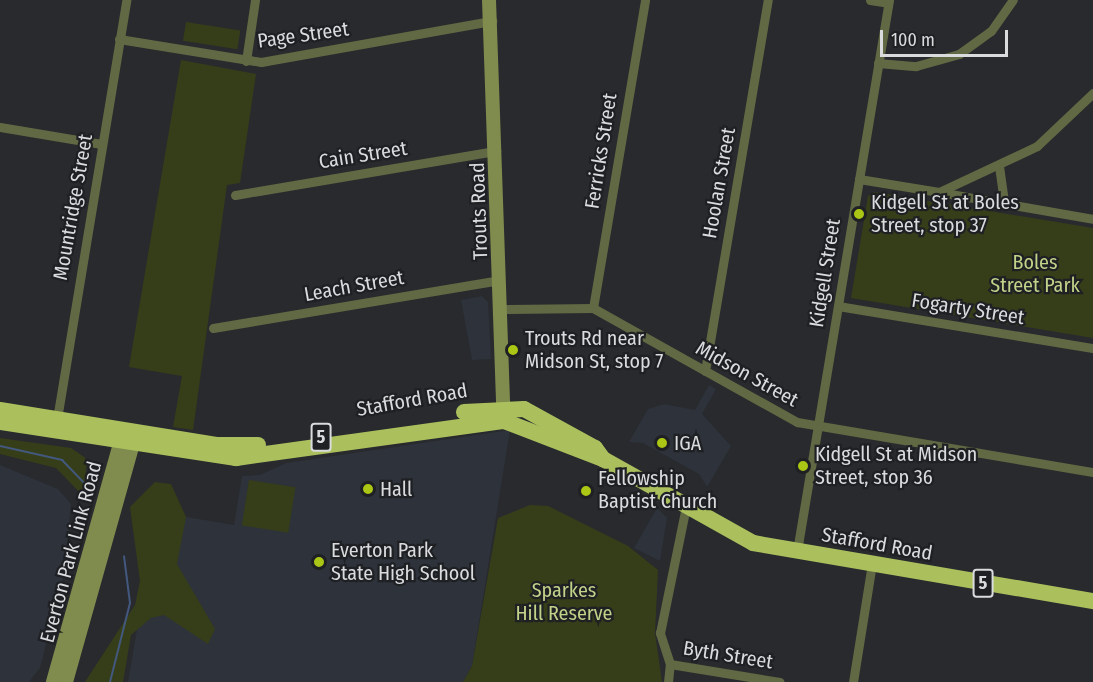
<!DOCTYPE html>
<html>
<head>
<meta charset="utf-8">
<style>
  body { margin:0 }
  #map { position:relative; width:1093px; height:682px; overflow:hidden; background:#282a2d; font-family:"Fira Sans Condensed",sans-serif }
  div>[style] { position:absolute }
  .built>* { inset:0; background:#2d323b }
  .green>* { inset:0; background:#363e19; transform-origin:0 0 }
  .stream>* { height:2px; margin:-1px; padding:0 1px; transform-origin:1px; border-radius:1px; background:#43587e }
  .street>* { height:9px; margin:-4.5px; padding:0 4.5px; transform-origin:4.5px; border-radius:4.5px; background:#606943 }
  .secondary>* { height:14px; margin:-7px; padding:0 7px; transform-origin:7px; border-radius:7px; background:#7f8c4e }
  .highway>* { height:16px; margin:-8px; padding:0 8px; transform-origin:8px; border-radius:8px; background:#abc05d }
  .dots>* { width:16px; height:16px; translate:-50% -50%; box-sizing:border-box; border:3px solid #1e2023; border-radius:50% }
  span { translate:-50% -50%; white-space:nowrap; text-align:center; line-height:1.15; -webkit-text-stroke:4.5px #1e2023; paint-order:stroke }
  .shield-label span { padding:2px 4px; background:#1e2023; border:2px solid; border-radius:4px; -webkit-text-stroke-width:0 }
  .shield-label { font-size:18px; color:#d9dbdd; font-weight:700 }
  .street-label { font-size:20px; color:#d9dbdd }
  .poi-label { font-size:20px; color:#d9dbdd }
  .left { translate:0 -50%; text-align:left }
  .park-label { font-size:20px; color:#c1d289 }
  .scale { position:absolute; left:880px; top:30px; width:128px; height:27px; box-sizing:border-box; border:3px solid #d9dbdd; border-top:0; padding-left:8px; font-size:18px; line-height:21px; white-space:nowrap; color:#d9dbdd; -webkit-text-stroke:4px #1e2023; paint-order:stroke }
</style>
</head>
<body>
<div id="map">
  <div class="built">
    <i style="clip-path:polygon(482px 296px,488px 302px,491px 359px,472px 360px,461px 300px)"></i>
    <i style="clip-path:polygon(709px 385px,716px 389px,702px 414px,731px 446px,707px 487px,699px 474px,643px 443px,629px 442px,648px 409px,664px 404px,695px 410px)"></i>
    <i style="clip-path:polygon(510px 430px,472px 666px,463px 682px,128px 682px,157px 512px,234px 525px,242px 476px,260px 475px,286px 463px)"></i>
    <i style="clip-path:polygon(0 465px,58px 489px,71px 504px,64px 574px,40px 668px,29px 682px,0 682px)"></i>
    <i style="clip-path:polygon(657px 508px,667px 518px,660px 561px,634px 548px)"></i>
  </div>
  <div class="green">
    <i style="left:186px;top:22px;width:55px;height:19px;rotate:9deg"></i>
    <i style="clip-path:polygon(181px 60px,256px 74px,240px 183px,227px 185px,193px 430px,173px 427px,182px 376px,129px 367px)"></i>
    <i style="clip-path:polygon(874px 192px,1093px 228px,1093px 338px,851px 298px,868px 196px)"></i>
    <i style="clip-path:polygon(0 438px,71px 448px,87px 459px,84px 497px,56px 468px,0 454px)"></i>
    <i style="left:249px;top:480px;width:47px;height:46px;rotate:9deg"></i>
    <i style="clip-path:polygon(155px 482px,171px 484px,186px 517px,177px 564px,215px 629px,208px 644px,164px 615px,151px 618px,131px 635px,123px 682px,85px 682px,135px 605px,140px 581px,130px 507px)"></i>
    <i style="clip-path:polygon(530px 505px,548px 506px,628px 546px,658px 570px,655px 633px,662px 682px,463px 682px,472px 666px,498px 518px)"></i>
  </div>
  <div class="stream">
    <i style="left:0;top:446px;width:64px;rotate:12.7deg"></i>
    <i style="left:62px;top:460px;width:36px;rotate:46deg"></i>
    <i style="left:110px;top:682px;width:81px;rotate:-75.8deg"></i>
    <i style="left:130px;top:603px;width:47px;rotate:-97.3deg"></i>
  </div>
  <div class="street">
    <i style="left:870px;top:0;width:18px;rotate:9deg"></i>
    <i style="left:119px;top:39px;width:144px;rotate:9.2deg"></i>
    <i style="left:261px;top:62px;width:235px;rotate:-10.1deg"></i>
    <i style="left:246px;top:61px;width:62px;rotate:-81.6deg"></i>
    <i style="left:878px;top:63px;width:38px;rotate:5deg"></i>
    <i style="left:916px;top:66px;width:45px;rotate:-15.6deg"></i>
    <i style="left:959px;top:54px;width:39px;rotate:-36deg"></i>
    <i style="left:991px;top:31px;width:38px;rotate:-55deg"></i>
    <i style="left:0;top:127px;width:103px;rotate:9.5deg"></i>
    <i style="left:999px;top:166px;width:37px;rotate:82deg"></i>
    <i style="left:859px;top:179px;width:81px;rotate:9.2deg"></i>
    <i style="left:939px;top:192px;width:108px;rotate:-25.1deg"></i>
    <i style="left:1037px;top:146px;width:77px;rotate:-43.4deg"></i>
    <i style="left:939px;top:192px;width:156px;rotate:9.9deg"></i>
    <i style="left:235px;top:195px;width:265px;rotate:-9.6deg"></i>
    <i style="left:838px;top:306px;width:258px;rotate:9.4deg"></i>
    <i style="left:593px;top:308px;width:312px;rotate:-80.4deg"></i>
    <i style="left:501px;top:309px;width:92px;rotate:-0.6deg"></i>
    <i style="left:593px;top:308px;width:234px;rotate:29.2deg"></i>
    <i style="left:797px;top:422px;width:300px;rotate:9.6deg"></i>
    <i style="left:213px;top:328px;width:291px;rotate:-9.5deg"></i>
    <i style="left:705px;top:371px;width:376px;rotate:-80.4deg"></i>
    <i style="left:57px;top:419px;width:425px;rotate:-80.6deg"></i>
    <i style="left:797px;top:551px;width:559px;rotate:-80.52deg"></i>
    <i style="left:670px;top:664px;width:111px;rotate:9.3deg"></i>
    <i style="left:668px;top:682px;width:18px;rotate:-84deg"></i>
    <i style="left:670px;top:664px;width:33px;rotate:-108deg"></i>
    <i style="left:660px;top:633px;width:130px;rotate:-78.4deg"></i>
    <i style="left:853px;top:682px;width:120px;rotate:-80.9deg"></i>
  </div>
  <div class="secondary">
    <i style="left:489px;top:0;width:421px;rotate:88deg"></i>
    <i style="left:53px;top:682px;width:259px;rotate:-74.3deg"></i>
    <i style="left:66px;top:682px;width:259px;rotate:-74.3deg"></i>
  </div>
  <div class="highway">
    <i style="left:0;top:410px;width:219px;rotate:9.2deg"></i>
    <i style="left:216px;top:445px;width:42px"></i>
    <i style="left:464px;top:412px;width:60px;rotate:-2.9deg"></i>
    <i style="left:524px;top:409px;width:81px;rotate:28.8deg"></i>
    <i style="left:595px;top:448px;width:14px;rotate:54deg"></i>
    <i style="left:0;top:422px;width:239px;rotate:8.7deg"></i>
    <i style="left:236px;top:458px;width:271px;rotate:-7.9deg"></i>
    <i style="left:504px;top:421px;width:106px;rotate:21deg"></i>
    <i style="left:603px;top:459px;width:172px;rotate:29.2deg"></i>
    <i style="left:753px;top:543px;width:345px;rotate:9.7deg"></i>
  </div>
  <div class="dots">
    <i style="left:859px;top:214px;background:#abc614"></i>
    <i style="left:513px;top:350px;background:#abc614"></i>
    <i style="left:662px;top:443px;background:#abc614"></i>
    <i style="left:803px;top:466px;background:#abc614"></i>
    <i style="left:368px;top:489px;background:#abc614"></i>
    <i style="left:586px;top:491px;background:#abc614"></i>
    <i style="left:319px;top:562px;background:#abc614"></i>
  </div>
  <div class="shield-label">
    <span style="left:321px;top:437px">5</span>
    <span style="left:983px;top:583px">5</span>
  </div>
  <div class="street-label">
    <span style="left:303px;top:35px;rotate:-8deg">Page Street</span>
    <span style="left:601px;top:151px;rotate:-81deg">Ferricks Street</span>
    <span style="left:363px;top:155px;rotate:-9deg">Cain Street</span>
    <span style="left:719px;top:183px;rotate:-80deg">Hoolan Street</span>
    <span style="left:73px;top:207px;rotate:-80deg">Mountridge Street</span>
    <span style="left:479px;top:211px;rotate:-92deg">Trouts Road</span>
    <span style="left:825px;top:273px;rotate:-81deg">Kidgell Street</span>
    <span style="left:354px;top:286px;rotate:-10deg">Leach Street</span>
    <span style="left:968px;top:309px;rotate:9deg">Fogarty Street</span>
    <span style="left:747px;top:374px;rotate:29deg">Midson Street</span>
    <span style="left:412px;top:400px;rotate:-10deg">Stafford Road</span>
    <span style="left:877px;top:544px;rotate:10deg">Stafford Road</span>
    <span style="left:71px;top:552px;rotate:-75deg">Everton Park Link Road</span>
    <span style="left:728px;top:655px;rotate:9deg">Byth Street</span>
  </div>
  <div class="poi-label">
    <span class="left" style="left:871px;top:214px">Kidgell St at Boles<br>Street, stop 37</span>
    <span class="left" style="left:525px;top:350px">Trouts Rd near<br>Midson St, stop 7</span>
    <span class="left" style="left:674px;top:443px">IGA</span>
    <span class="left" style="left:815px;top:466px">Kidgell St at Midson<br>Street, stop 36</span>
    <span class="left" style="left:598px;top:490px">Fellowship<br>Baptist Church</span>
    <span class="left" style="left:380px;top:489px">Hall</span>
    <span class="left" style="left:331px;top:562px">Everton Park<br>State High School</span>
  </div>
  <div class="park-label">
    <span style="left:1035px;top:274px">Boles<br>Street Park</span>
    <span style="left:564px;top:602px">Sparkes<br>Hill Reserve</span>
  </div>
  <div class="scale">100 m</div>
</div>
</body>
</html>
